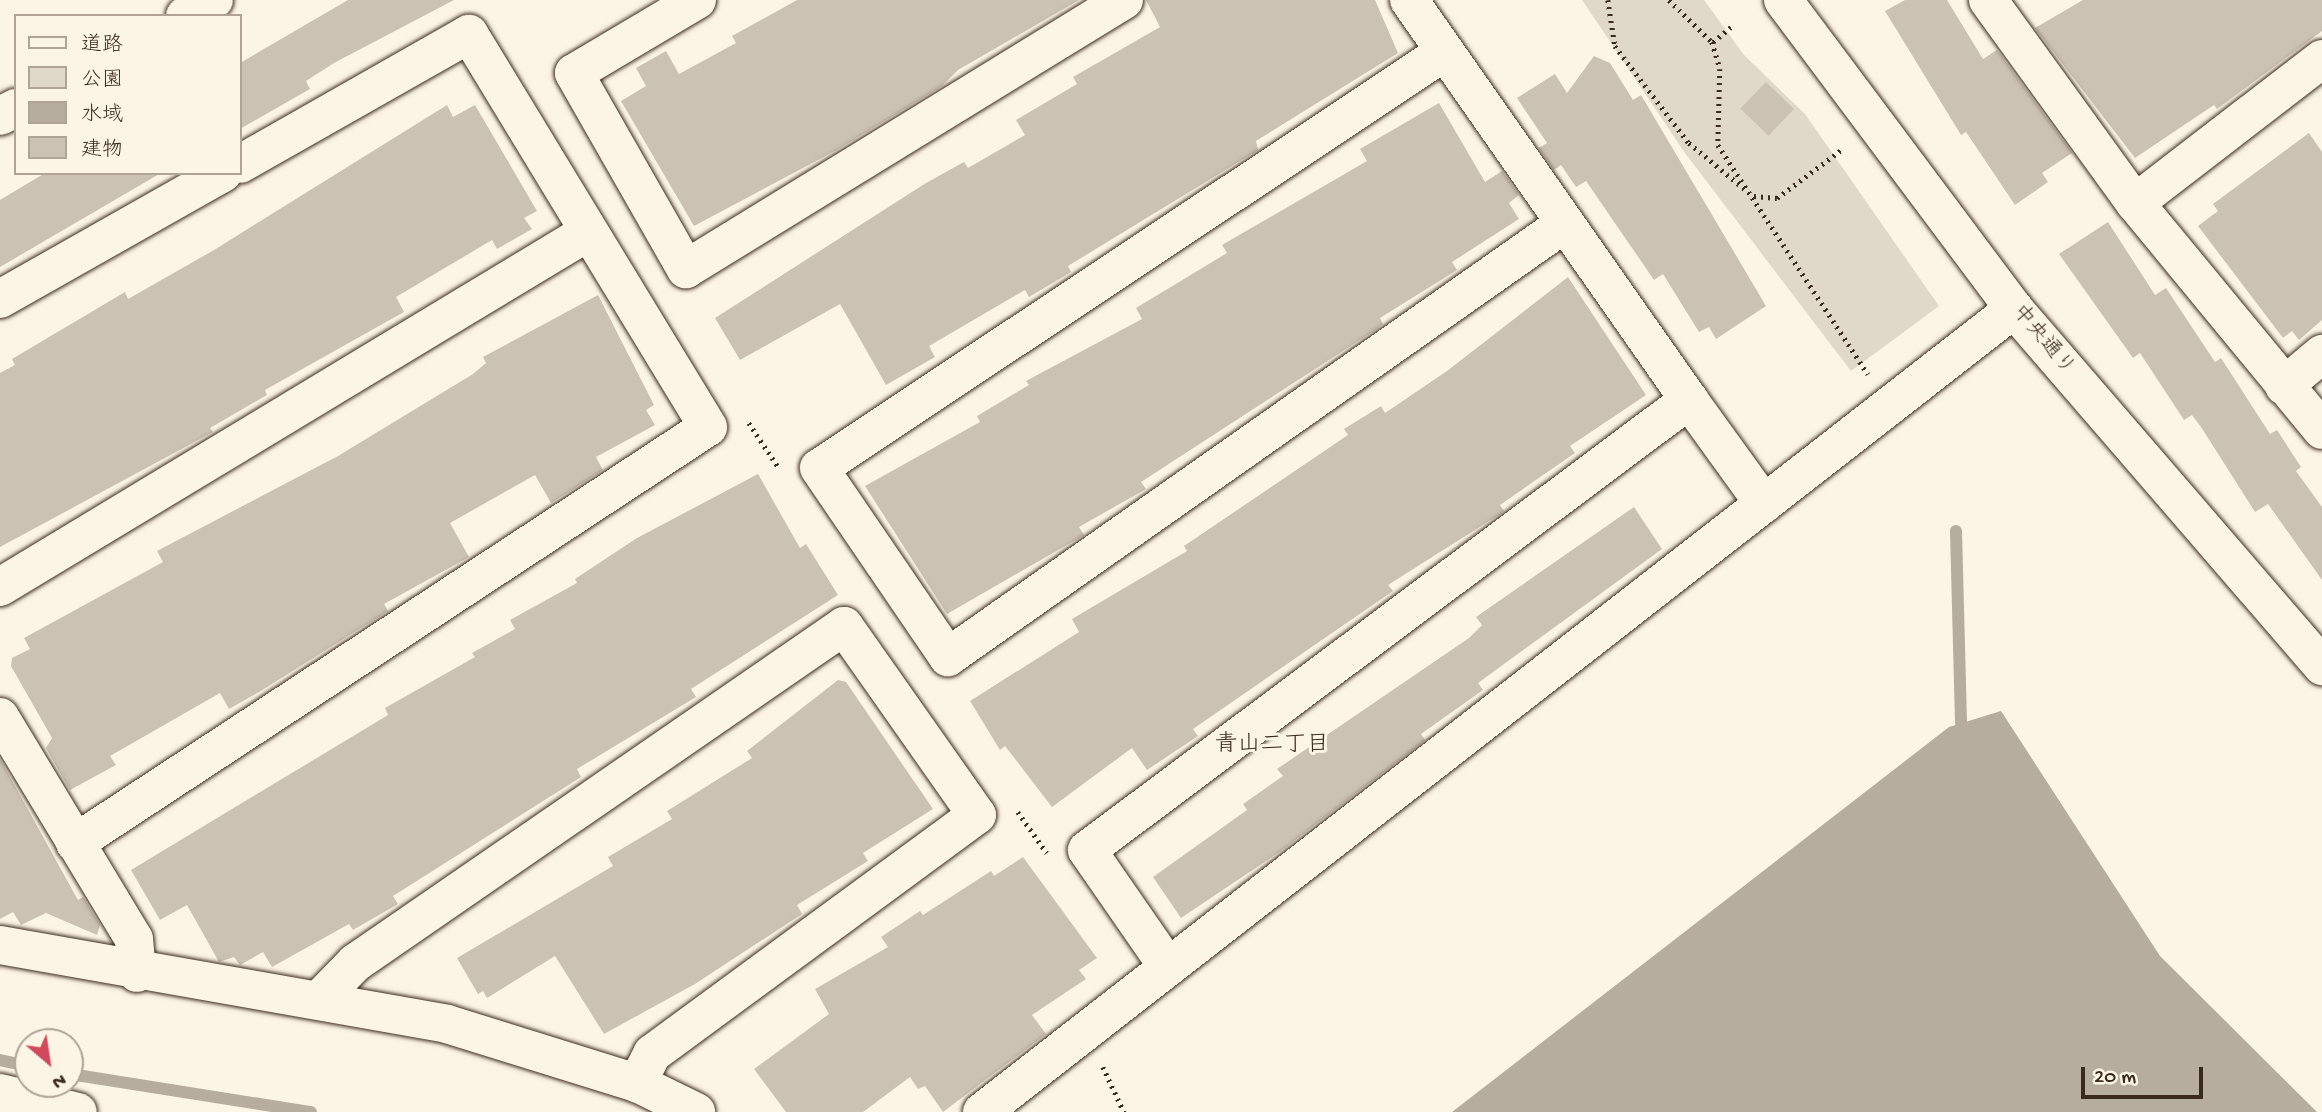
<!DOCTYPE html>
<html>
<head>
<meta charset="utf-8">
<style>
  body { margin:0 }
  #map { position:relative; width:2322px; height:1112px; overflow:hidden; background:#fcf5e5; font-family:"Gochi Hand","Klee One",sans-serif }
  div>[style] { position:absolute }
  .green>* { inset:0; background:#e0d8c8 }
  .water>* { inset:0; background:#b7ad9e }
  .stream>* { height:12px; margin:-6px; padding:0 6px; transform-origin:6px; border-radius:6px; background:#b7ad9e }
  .building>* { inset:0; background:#ccc2b3; transform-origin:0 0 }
  .path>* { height:4.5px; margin-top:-2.25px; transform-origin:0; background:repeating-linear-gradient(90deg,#3b2a1e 0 2px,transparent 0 7px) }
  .roads { filter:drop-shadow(0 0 2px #3b2a1e) drop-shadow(0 0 2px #3b2a1e) }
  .minor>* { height:38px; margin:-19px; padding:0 19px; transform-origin:19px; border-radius:19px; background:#fcf5e5 }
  span { translate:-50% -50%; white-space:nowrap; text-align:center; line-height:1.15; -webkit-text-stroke:6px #fcf5e5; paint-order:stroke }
  .street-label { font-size:21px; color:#3b2a1e }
  .neighbourhood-label { font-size:23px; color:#3b2a1e }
  .legend { position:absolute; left:14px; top:14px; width:228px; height:161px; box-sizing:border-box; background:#fcf5e5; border:2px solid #afa495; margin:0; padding:9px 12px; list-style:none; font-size:21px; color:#3b2a1e }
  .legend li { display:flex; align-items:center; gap:14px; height:35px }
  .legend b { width:35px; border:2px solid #afa495 }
  .north { position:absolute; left:14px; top:1028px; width:70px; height:70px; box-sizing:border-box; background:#fcf5e5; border:2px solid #afa495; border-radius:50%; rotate:151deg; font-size:19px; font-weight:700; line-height:28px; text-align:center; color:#3b2a1e }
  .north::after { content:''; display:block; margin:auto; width:24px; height:32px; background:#d1495b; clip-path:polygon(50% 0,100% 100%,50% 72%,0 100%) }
  .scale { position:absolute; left:2081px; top:1067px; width:122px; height:32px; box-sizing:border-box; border:4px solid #3b2a1e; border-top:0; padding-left:9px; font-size:21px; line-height:24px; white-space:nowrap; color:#3b2a1e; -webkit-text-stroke:5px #fcf5e5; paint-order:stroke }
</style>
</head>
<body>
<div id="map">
  <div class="green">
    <i style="clip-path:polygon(1582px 0,1704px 0,1744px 55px,1805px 114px,1939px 306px,1851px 371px,1685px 153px)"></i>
  </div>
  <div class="water">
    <i style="clip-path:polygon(2001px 711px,2160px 956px,2317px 1112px,1452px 1112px,1949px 727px)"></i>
  </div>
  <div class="stream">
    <i style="left:1956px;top:531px;width:192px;rotate:88.5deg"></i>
    <i style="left:0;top:1060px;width:29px;rotate:12deg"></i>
    <i style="left:70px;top:1074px;width:244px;rotate:9deg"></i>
  </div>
  <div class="building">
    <i style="clip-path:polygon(348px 0,454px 0,334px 63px,306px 81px,310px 89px,240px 129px,240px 63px)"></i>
    <i style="clip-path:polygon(797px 0,1079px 0,958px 70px,942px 86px,835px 151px,694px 226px,621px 101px,646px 86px,636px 68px,666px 51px,679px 74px,736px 43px,732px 36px)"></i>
    <i style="clip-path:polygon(1146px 0,1375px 0,1398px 53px,1256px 141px,1258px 150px,1068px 266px,1071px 272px,1029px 297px,1025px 290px,929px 346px,935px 357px,886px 385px,840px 304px,740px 360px,715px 318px,926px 183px,964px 162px,968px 168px,1025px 135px,1016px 120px,1077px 84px,1073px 77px,1160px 27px)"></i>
    <i style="clip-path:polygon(1905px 0,1947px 0,1983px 59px,1997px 50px,2072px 153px,2042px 173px,2048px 182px,2015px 205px,1966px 132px,1961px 135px,1885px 11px)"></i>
    <i style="clip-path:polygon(2083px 0,2322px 0,2322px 31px,2217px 109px,2214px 105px,2135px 158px,2035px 28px)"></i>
    <i style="clip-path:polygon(1594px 56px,1610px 63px,1633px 100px,1641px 95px,1766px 306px,1716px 339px,1709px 327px,1699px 332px,1663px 274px,1654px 280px,1586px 181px,1576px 187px,1561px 165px,1554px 170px,1539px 148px,1547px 143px,1517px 98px,1555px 74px,1567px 93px)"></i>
    <i style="left:1766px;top:82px;width:39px;height:37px;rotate:44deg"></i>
    <i style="clip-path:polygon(1439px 103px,1485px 182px,1502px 171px,1519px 195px,1509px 203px,1519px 219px,1452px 262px,1457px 270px,1380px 318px,1383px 324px,1372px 332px,1141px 482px,1146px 489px,1079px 527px,1084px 535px,1079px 538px,947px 614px,865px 486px,980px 422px,977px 416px,1029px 385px,1026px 381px,1142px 319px,1136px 308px,1227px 253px,1222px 245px,1367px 161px,1360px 149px)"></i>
    <i style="clip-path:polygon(447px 105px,453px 117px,475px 105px,537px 211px,524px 218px,532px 229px,497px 249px,492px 240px,396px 297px,404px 312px,265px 390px,267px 395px,210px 428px,213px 432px,0 547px,0 373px,15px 365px,12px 359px,125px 292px,128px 299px,214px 250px)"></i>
    <i style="clip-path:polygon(2309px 133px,2322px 152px,2322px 320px,2299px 340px,2292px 331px,2283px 338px,2198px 226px,2218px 211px,2213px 204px)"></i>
    <i style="clip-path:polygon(45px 173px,161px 173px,0 267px,0 200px)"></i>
    <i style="clip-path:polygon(2108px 222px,2155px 295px,2166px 288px,2215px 362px,2221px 358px,2270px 434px,2277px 430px,2301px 467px,2296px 471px,2322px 507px,2322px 580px,2268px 504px,2255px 512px,2201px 427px,2192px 415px,2184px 420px,2140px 353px,2133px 358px,2059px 254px)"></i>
    <i style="clip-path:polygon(1568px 277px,1646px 395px,1570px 446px,1575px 453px,1500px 505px,1504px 511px,1497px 516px,1388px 585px,1393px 591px,1193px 729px,1198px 736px,1147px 770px,1132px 748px,1052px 807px,1005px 746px,1000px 750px,970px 701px,1079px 632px,1072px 619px,1187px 551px,1184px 546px,1348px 435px,1344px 429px,1381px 406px,1385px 413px,1447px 371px)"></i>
    <i style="clip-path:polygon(598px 295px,654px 405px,646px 410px,655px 425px,596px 457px,603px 470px,551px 503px,535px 475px,450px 523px,469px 557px,384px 604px,388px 611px,259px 692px,229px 709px,220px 693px,110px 756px,116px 765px,70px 790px,46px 748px,52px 738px,11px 666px,12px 658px,30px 649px,24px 638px,163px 562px,157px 551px,338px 456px,473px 374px,486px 363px,483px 357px)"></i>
    <i style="clip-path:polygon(758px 474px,800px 548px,806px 544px,838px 595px,691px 689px,696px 697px,577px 769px,581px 777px,393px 896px,398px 904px,353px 930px,349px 924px,272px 967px,263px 952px,240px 965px,234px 957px,219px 962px,187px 905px,160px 920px,131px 870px,388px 715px,385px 708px,475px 657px,472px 653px,515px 629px,510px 620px,577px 583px,575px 579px,637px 538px)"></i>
    <i style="clip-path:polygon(1634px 507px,1662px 549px,1478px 683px,1483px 690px,1421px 734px,1425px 740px,1281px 851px,1181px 918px,1153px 877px,1247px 810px,1243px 804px,1283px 776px,1277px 769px,1469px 638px,1482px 625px,1476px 617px)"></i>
    <i style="clip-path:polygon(838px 680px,846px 682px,933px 809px,863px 853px,868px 861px,797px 905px,802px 914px,695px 984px,604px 1034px,555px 956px,487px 998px,483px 991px,478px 994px,457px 958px,613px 866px,608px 857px,672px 819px,667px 811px,752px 758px,747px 751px)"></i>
    <i style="clip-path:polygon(0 759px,78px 900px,83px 897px,100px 925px,97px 935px,46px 913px,21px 925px,13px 912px,0 919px)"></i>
    <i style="clip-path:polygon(1023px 857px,1097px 958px,1079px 970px,1086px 979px,1032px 1015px,1046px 1034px,943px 1112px,925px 1086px,918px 1089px,910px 1077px,863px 1112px,786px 1112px,754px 1069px,829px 1014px,815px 989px,888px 947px,881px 937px,920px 911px,923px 915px,991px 871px,994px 876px)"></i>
  </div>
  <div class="path">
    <i style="left:1608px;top:0;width:47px;rotate:81.3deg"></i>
    <i style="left:1615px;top:46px;width:122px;rotate:52.7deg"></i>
    <i style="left:1689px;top:143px;width:75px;rotate:39.6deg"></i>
    <i style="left:1669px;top:0;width:60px;rotate:44.3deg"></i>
    <i style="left:1712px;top:42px;width:28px;rotate:73deg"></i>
    <i style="left:1720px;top:69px;width:76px;rotate:91.5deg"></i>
    <i style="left:1718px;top:145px;width:274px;rotate:56.8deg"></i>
    <i style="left:1713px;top:42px;width:26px;rotate:-40deg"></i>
    <i style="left:1754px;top:196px;width:23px;rotate:5deg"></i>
    <i style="left:1777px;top:198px;width:80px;rotate:-36.9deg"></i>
    <i style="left:749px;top:423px;width:54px;rotate:56.3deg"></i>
    <i style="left:1018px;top:812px;width:50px;rotate:54.7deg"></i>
    <i style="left:1103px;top:1067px;width:50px;rotate:65deg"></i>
  </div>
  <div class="roads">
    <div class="minor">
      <i style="left:697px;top:0;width:143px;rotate:149.3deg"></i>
      <i style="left:574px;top:73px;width:226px;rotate:60.3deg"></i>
      <i style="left:686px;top:269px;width:514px;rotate:-31.56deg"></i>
      <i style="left:1409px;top:0;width:488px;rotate:55deg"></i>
      <i style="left:1783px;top:0;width:386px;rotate:53.2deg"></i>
      <i style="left:2014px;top:309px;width:472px;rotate:49.2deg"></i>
      <i style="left:1988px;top:0;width:251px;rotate:54.1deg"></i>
      <i style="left:2135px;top:203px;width:294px;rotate:50.5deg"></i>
      <i style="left:185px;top:16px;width:33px;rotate:-29deg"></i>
      <i style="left:1443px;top:53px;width:749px;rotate:146.37deg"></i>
      <i style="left:819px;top:468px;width:229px;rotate:55.7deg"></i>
      <i style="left:948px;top:657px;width:753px;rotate:-35.1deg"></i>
      <i style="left:0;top:116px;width:18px;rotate:-27deg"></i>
      <i style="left:2135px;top:203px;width:236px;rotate:-37.6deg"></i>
      <i style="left:0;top:299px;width:256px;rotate:-29.5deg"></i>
      <i style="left:2284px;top:386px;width:50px;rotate:-40.1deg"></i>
      <i style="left:0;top:587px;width:687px;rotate:-31.12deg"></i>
      <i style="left:0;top:717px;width:259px;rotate:58.9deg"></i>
      <i style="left:134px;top:939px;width:34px;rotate:85deg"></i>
      <i style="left:75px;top:843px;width:757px;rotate:-33.31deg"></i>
      <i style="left:708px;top:427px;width:460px;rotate:-121.3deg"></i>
      <i style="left:469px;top:34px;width:263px;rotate:150.4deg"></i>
      <i style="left:0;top:945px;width:454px;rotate:10deg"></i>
      <i style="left:447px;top:1024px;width:199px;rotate:17.3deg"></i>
      <i style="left:637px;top:1083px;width:66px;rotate:26.2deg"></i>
      <i style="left:1168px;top:967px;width:142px;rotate:-124.7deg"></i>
      <i style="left:1087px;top:850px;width:752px;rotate:-36.78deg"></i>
      <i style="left:1689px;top:400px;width:128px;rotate:54.2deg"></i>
      <i style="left:319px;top:1000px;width:52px;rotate:-45.8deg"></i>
      <i style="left:355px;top:963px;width:594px;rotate:-34.57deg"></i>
      <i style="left:844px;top:626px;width:231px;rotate:54.9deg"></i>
      <i style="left:977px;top:815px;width:403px;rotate:143.7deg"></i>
      <i style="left:652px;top:1054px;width:33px;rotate:117deg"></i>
      <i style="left:0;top:1093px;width:80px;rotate:13.7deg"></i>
      <i style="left:982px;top:1112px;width:1308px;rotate:-37.89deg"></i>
    </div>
  </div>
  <div class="street-label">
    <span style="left:2042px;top:341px;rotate:50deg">中央通り</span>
  </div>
  <div class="neighbourhood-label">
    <span style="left:1272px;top:746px">青山二丁目</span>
  </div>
  <ul class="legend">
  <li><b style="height:9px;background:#fcf5e5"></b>道路</li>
  <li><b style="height:19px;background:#e0d8c8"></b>公園</li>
  <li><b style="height:19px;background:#b7ad9e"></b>水域</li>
  <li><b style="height:19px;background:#ccc2b3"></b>建物</li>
  </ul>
  <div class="north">N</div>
  <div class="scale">20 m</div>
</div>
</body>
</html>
